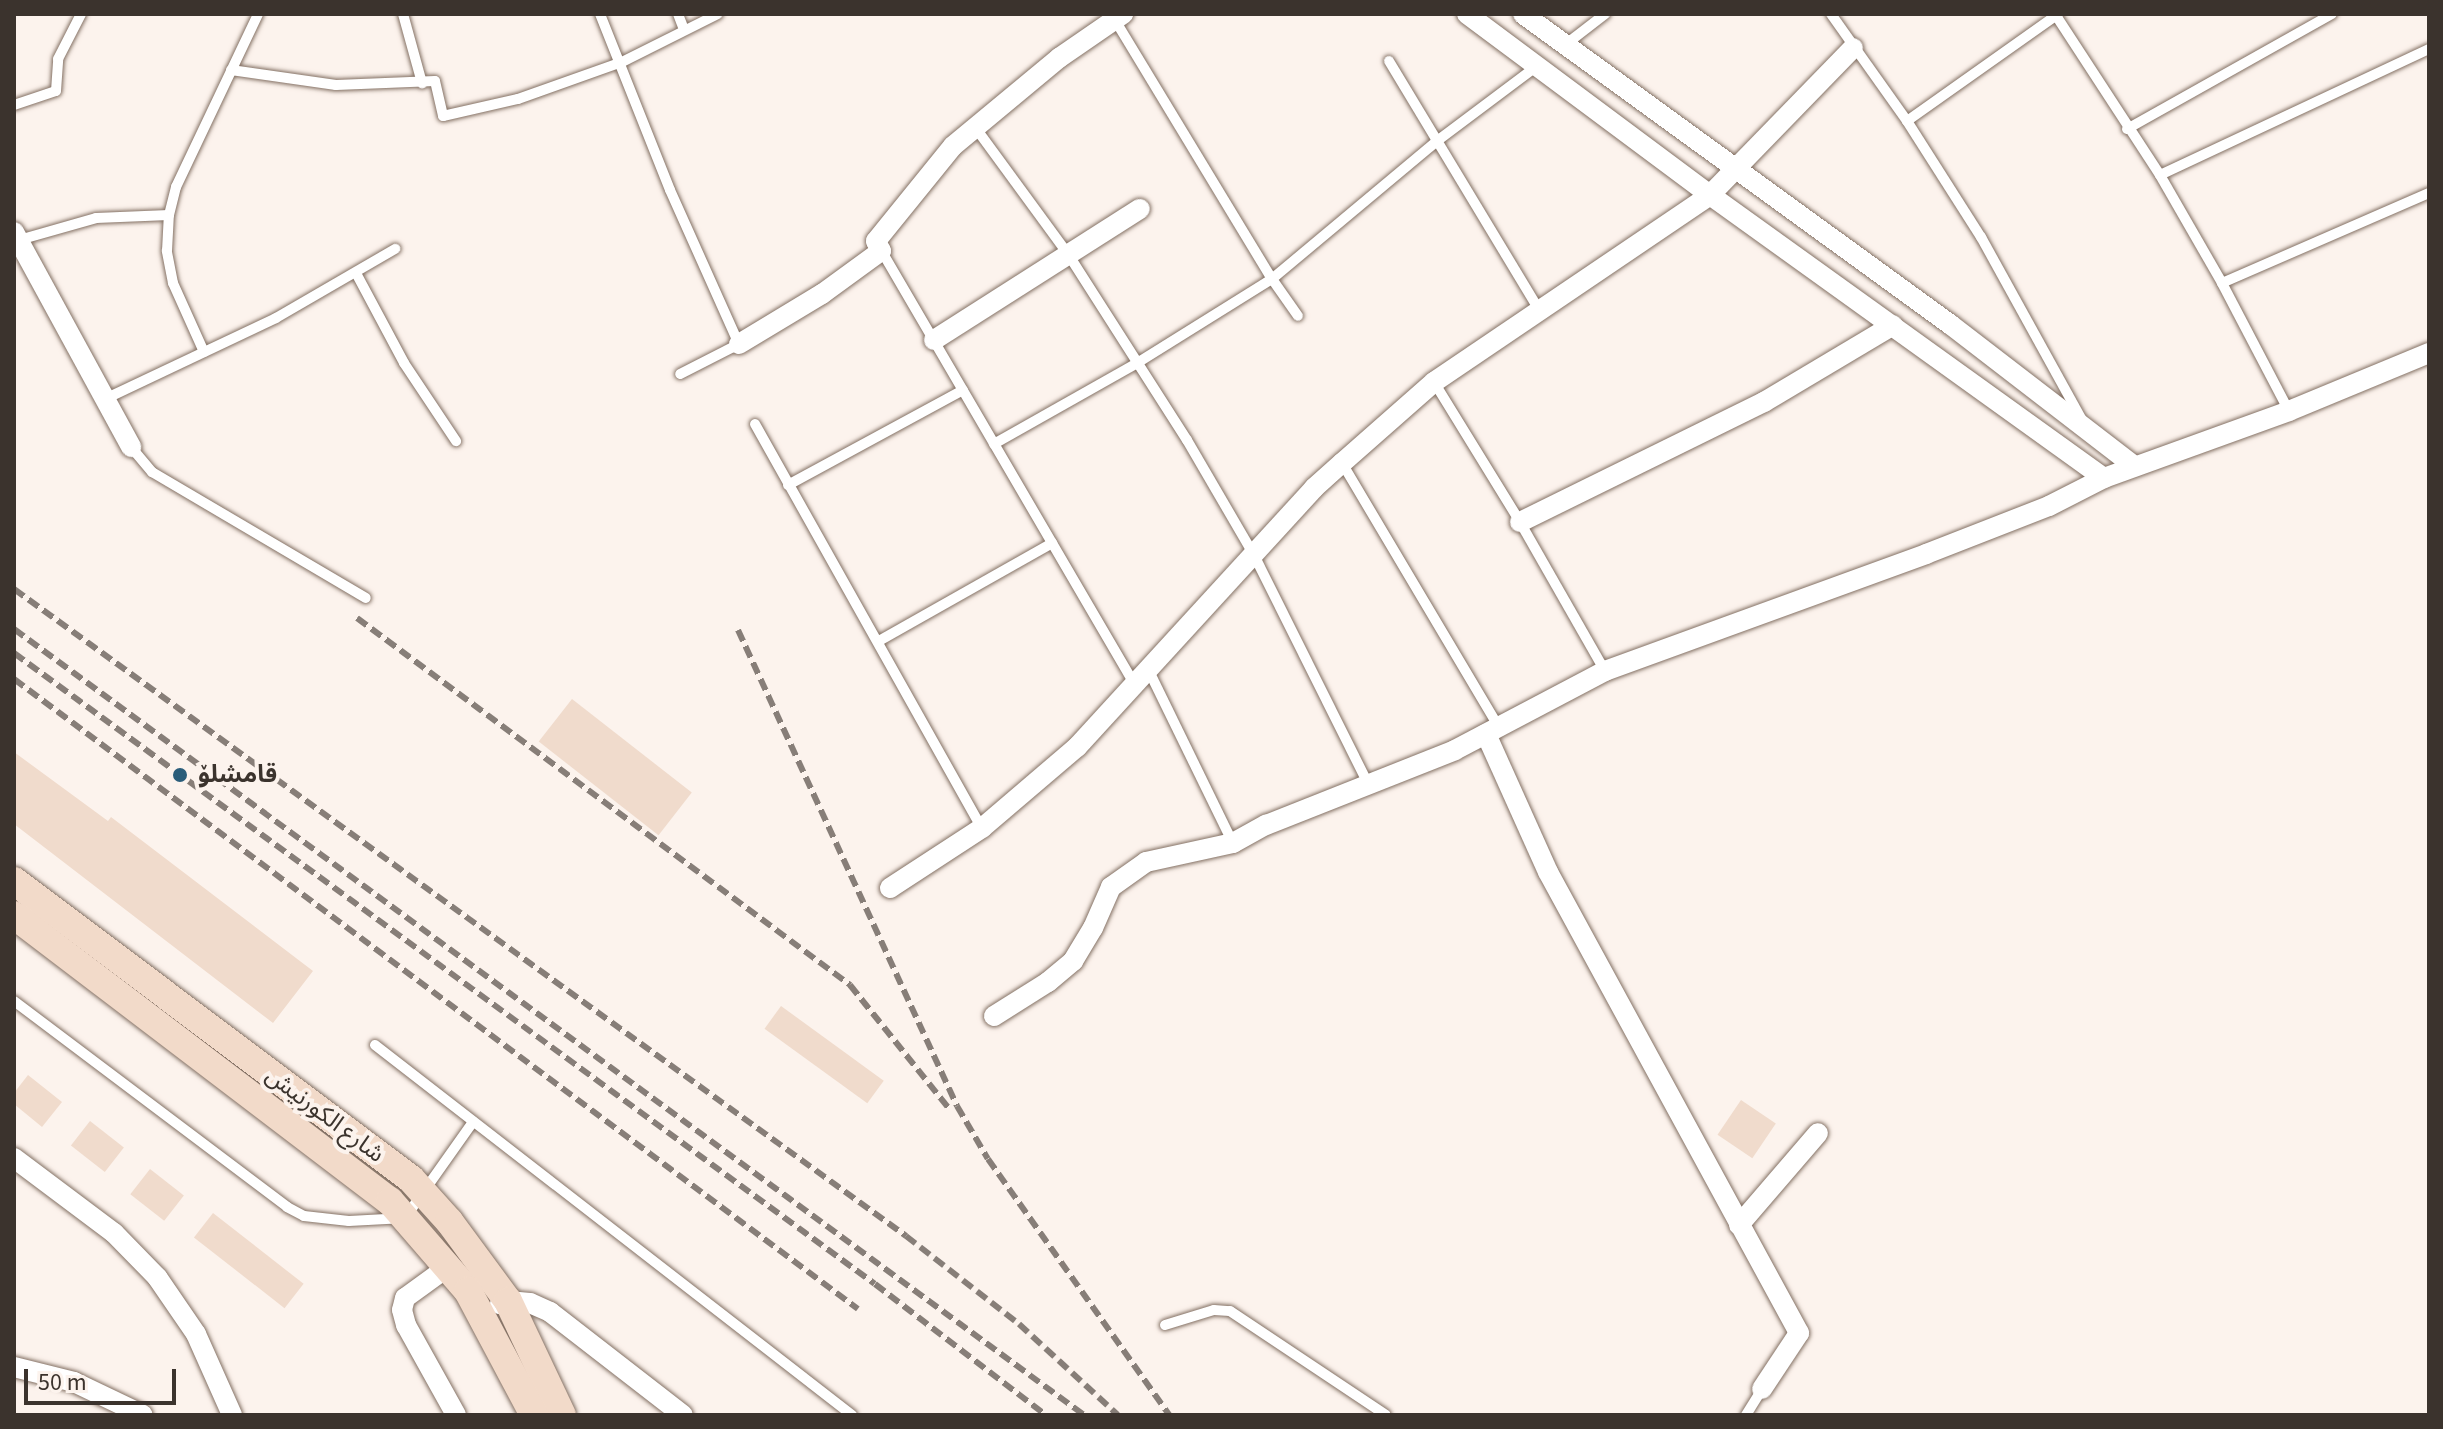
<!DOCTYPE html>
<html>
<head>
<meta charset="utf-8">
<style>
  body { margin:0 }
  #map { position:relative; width:2443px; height:1429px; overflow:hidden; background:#fcf3ed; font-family:"Source Sans 3","Noto Sans Arabic",sans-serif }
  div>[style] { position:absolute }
  .building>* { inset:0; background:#f0dbcc; transform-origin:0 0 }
  .roads { filter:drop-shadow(0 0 2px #837063) drop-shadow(0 0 2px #837063) }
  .lane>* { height:10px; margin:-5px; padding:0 5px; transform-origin:5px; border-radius:5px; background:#fff }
  .street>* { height:20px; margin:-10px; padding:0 10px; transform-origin:10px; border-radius:10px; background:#fff }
  .secondary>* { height:28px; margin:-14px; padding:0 14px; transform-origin:14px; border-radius:14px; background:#f2dac9 }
  .rail>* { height:6px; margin-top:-3px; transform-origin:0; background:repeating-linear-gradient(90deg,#877e78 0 12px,transparent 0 18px) }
  .dots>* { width:22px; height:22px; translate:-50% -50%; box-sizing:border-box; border:4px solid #fcf3ed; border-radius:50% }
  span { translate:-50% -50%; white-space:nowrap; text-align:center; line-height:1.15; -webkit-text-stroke:8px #fcf3ed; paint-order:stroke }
  .poi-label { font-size:24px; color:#3b332d; font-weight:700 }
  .left { translate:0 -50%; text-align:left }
  .street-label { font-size:24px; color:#3b332d }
  .frame { position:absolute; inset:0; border:16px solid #3b332d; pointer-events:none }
  .scale { position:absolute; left:24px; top:1369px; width:152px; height:36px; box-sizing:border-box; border:4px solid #3b332d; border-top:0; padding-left:10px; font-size:24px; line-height:28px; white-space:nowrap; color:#3b332d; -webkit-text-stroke:6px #fcf3ed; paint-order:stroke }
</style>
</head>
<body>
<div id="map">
  <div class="building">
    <i style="left:572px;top:699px;width:152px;height:54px;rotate:38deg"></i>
    <i style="clip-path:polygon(14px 752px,108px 821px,111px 817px,313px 971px,273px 1023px,14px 824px)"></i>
    <i style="left:781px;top:1006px;width:127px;height:28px;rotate:36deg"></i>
    <i style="clip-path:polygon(28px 1075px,62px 1102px,42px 1127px,14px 1104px,14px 1093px)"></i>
    <i style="left:1741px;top:1100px;width:42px;height:42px;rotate:34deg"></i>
    <i style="left:90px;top:1121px;width:43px;height:31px;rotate:38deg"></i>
    <i style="left:150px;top:1169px;width:43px;height:32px;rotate:38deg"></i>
    <i style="left:213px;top:1213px;width:115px;height:31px;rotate:38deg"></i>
  </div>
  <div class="roads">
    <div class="lane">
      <i style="left:403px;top:14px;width:72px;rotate:74.6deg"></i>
      <i style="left:600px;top:14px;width:189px;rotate:68.3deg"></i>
      <i style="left:670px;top:190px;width:169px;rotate:65.9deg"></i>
      <i style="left:739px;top:344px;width:66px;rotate:153deg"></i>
      <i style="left:678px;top:14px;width:17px;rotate:69deg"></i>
      <i style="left:1831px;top:14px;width:131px;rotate:54.6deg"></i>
      <i style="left:1907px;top:121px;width:138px;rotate:57.5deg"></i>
      <i style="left:1981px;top:237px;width:209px;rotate:61.1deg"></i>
      <i style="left:2055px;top:14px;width:192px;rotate:56.9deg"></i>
      <i style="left:2160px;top:175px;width:125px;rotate:60.1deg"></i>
      <i style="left:2222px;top:283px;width:144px;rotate:62.4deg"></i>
      <i style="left:1115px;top:20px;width:303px;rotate:58.8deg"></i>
      <i style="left:1272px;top:279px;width:45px;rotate:54.9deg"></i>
      <i style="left:1565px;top:45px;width:51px;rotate:-37.8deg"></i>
      <i style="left:1389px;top:61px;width:292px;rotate:58.9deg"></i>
      <i style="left:231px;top:70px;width:106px;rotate:8.1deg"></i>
      <i style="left:336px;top:85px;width:99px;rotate:-2.3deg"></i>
      <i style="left:435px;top:81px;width:36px;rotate:77deg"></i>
      <i style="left:443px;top:116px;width:77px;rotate:-12.8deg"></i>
      <i style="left:518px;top:99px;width:110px;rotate:-19.6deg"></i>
      <i style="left:622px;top:62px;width:107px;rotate:-26.6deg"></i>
      <i style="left:14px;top:105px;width:44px;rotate:-18.4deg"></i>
      <i style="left:56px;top:91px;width:32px;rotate:-86deg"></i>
      <i style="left:58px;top:59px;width:51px;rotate:-62.9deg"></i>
      <i style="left:1907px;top:121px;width:185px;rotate:-35.3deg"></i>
      <i style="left:975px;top:127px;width:157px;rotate:53.8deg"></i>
      <i style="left:1068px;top:254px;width:221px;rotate:57.4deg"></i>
      <i style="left:1187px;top:440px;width:133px;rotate:59.8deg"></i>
      <i style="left:1254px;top:555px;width:256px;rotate:63.5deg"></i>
      <i style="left:2127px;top:129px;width:235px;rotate:-29.3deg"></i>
      <i style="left:2160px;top:175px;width:297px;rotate:-25.1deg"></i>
      <i style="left:19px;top:240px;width:80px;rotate:-15.9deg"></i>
      <i style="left:96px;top:218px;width:73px;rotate:-2.4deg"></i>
      <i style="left:881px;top:250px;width:504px;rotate:59.72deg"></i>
      <i style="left:356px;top:273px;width:102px;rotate:61.9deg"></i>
      <i style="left:404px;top:363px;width:94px;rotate:56.3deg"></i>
      <i style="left:2222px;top:283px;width:226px;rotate:-23.5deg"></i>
      <i style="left:204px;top:352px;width:76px;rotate:-114.2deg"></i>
      <i style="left:173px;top:283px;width:33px;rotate:-101deg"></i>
      <i style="left:167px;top:251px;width:36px;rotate:-87deg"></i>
      <i style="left:169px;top:215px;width:29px;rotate:-76deg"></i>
      <i style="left:176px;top:187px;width:191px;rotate:-64.6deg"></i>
      <i style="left:1434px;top:382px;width:164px;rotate:58.4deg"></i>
      <i style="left:1520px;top:522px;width:172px;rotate:60.3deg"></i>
      <i style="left:105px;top:399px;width:189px;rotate:-25.3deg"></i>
      <i style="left:276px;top:318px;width:138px;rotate:-30.1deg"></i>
      <i style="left:755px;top:424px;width:463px;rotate:60.7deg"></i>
      <i style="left:994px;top:444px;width:164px;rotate:-29.5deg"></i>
      <i style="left:1137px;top:363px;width:159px;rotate:-31.9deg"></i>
      <i style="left:1272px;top:279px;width:215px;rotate:-39.9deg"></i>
      <i style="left:1437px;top:141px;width:125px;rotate:-36.9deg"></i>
      <i style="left:131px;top:447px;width:33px;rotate:50deg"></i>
      <i style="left:152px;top:472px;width:248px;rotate:30.5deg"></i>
      <i style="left:1342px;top:463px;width:307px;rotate:59.3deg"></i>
      <i style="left:788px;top:485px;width:199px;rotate:-28.5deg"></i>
      <i style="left:879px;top:641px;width:199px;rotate:-29.5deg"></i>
      <i style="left:1148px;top:669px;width:194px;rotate:64deg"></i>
      <i style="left:14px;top:1001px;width:342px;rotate:37deg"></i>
      <i style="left:287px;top:1207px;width:19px;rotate:28deg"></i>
      <i style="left:304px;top:1216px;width:45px;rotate:6.3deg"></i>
      <i style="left:349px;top:1221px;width:56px;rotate:-3.1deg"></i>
      <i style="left:405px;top:1218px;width:118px;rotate:-54.7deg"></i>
      <i style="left:375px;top:1045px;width:604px;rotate:37.8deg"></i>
      <i style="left:1165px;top:1325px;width:51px;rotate:-17deg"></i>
      <i style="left:1214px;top:1310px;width:16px;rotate:4deg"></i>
      <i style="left:1230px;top:1311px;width:187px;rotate:33.7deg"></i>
      <i style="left:1746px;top:1415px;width:31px;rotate:-58deg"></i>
    </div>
    <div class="street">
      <i style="left:1467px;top:14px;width:303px;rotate:36.7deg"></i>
      <i style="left:1710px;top:195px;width:485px;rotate:35.7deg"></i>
      <i style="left:1523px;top:14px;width:529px;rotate:36deg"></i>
      <i style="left:1951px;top:325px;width:231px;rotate:37.6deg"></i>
      <i style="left:14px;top:232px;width:245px;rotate:61.4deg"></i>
      <i style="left:934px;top:340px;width:244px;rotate:-32.5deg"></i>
      <i style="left:739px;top:344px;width:97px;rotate:-31.1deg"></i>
      <i style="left:822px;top:294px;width:73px;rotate:-36.1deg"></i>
      <i style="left:881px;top:251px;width:11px;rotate:-117deg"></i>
      <i style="left:876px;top:241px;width:122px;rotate:-51deg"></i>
      <i style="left:953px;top:146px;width:138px;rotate:-39.7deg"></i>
      <i style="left:1059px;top:58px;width:78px;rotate:-34.5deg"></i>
      <i style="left:1520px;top:522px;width:272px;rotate:-26.2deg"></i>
      <i style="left:1764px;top:402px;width:150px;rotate:-30.8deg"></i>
      <i style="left:1486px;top:734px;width:151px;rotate:65.8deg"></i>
      <i style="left:1548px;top:872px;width:525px;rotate:61.43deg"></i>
      <i style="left:1799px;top:1333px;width:67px;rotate:123.5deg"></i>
      <i style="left:890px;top:888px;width:110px;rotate:-33.1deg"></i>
      <i style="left:982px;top:828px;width:125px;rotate:-40.5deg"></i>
      <i style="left:1077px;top:747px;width:351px;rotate:-47.5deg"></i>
      <i style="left:1314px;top:488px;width:38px;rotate:-42deg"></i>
      <i style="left:1342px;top:463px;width:123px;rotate:-41.4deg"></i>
      <i style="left:1434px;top:382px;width:333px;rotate:-34.1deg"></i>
      <i style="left:1710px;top:195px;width:205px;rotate:-45.8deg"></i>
      <i style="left:994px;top:1016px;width:64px;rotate:-32.2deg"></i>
      <i style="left:1048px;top:982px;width:33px;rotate:-40deg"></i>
      <i style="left:1073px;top:961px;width:39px;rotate:-59deg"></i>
      <i style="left:1093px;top:928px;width:45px;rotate:-66.3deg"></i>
      <i style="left:1111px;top:887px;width:43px;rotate:-35.5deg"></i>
      <i style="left:1146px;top:862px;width:89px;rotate:-12.3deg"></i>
      <i style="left:1233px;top:843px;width:38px;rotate:-29deg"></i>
      <i style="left:1266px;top:825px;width:203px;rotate:-21.6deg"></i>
      <i style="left:1455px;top:750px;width:170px;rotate:-27.8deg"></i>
      <i style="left:1605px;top:671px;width:342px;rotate:-20deg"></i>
      <i style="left:1926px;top:554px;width:132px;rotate:-21.3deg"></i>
      <i style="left:2049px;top:506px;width:62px;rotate:-27deg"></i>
      <i style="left:2104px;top:478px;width:197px;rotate:-19.9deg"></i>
      <i style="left:2289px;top:411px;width:152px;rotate:-22.5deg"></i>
      <i style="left:14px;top:1158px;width:125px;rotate:36.9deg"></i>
      <i style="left:114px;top:1233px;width:62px;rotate:45.7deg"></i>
      <i style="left:157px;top:1277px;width:69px;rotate:55.6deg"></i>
      <i style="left:196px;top:1334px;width:89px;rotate:66deg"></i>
      <i style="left:1739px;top:1225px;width:121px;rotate:-49.3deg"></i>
      <i style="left:449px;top:1266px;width:54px;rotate:144deg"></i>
      <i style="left:405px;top:1298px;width:12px;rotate:104deg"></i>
      <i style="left:402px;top:1310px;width:16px;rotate:75deg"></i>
      <i style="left:406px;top:1325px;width:103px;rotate:60.9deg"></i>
      <i style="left:500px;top:1304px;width:9px;rotate:-21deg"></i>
      <i style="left:508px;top:1301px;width:22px;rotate:5deg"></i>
      <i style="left:530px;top:1303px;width:22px;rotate:24deg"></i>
      <i style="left:550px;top:1312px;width:168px;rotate:37.8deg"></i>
      <i style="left:14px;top:1367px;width:62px;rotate:14deg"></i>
      <i style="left:74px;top:1382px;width:76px;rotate:25.6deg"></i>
    </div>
    <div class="secondary">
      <i style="left:14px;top:881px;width:496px;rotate:36.9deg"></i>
      <i style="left:411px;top:1179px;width:57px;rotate:47.9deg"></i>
      <i style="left:449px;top:1221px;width:99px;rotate:53.6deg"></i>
      <i style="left:508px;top:1301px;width:126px;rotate:64.7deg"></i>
      <i style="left:14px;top:915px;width:472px;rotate:37.3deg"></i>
      <i style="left:390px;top:1201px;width:119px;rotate:49.1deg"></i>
      <i style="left:468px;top:1291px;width:140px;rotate:62deg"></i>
    </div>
  </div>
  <div class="rail">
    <i style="left:14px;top:589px;width:1102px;rotate:35.95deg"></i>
    <i style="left:906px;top:1236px;width:143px;rotate:37.9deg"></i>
    <i style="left:1019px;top:1324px;width:134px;rotate:42.6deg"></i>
    <i style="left:357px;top:618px;width:615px;rotate:36.66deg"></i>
    <i style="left:850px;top:985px;width:161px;rotate:51.3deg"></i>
    <i style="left:14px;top:629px;width:1328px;rotate:36.3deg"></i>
    <i style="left:738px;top:630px;width:524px;rotate:65.29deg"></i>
    <i style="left:957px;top:1106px;width:61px;rotate:59.7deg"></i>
    <i style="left:988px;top:1159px;width:314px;rotate:54.7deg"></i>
    <i style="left:14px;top:653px;width:1067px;rotate:36.24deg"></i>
    <i style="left:875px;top:1284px;width:215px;rotate:37.5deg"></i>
    <i style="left:14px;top:679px;width:1053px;rotate:36.74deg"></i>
  </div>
  <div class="dots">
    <i style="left:180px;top:775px;background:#2a5d7a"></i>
  </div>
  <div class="poi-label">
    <span class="left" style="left:198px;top:775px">قامشلۆ</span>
  </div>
  <div class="street-label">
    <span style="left:325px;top:1115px;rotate:37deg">شارع الكورنيش</span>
  </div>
  <div class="frame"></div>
  <div class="scale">50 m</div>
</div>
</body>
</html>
